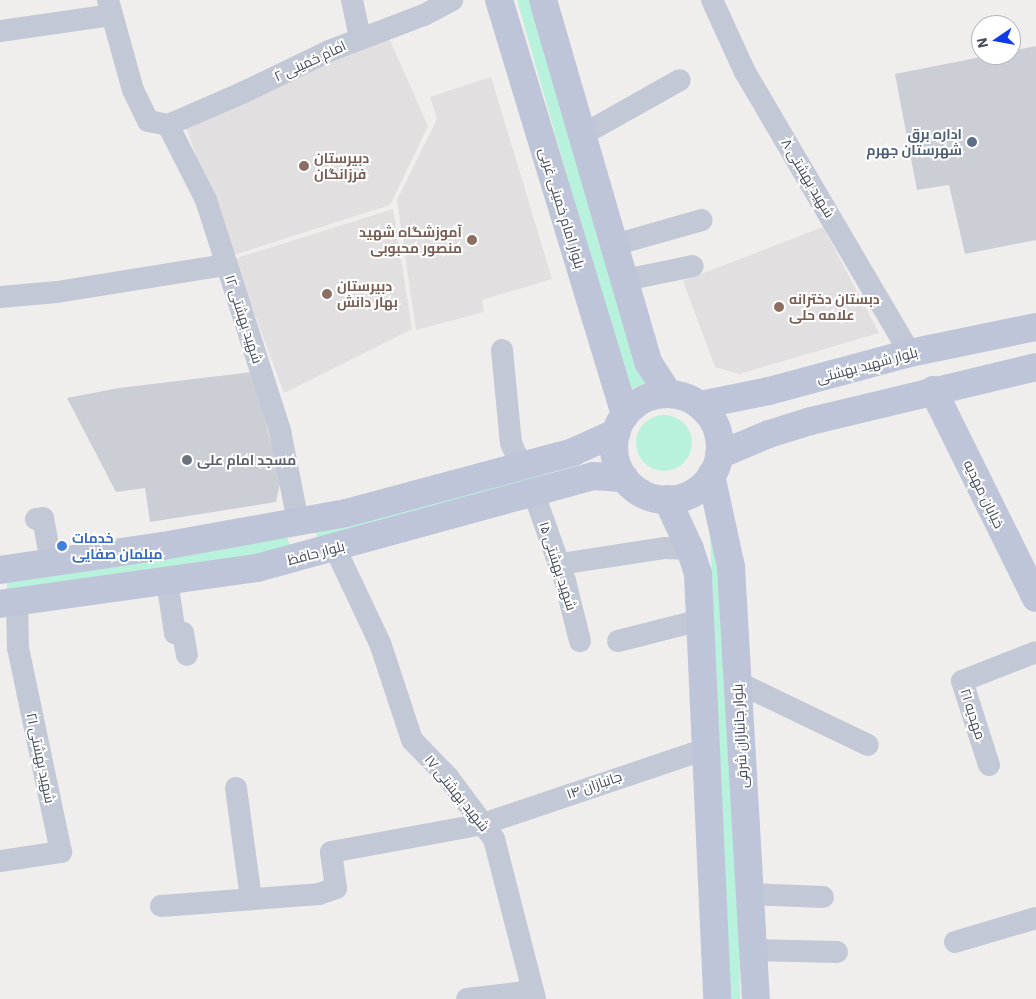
<!DOCTYPE html>
<html>
<head>
<meta charset="utf-8">
<style>
  body { margin:0 }
  #map { position:relative; width:1036px; height:999px; overflow:hidden; background:#f0eeed; font-family:"IBM Plex Sans",Cairo,sans-serif }
  div>[style] { position:absolute }
  .education>* { inset:0; background:#e1dfdf }
  .green>* { inset:0; background:#b8f1dc; transform-origin:0 0 }
  .round { border-radius:50% }
  .building>* { inset:0; background:#ccced6 }
  .street>* { height:22px; margin:-11px; padding:0 11px; transform-origin:11px; border-radius:11px; background:#c3c8d6 }
  .secondary>* { height:28px; margin:-14px; padding:0 14px; transform-origin:14px; border-radius:14px; background:#bfc5d8 }
  .secondary>.ring { margin:-14px; padding:0; box-sizing:content-box; background:none; border:28px solid #bfc5d8; border-radius:50% }
  .dots>* { width:14px; height:14px; translate:-50% -50%; box-sizing:border-box; border:2px solid #fff; border-radius:50% }
  span { translate:-50% -50%; white-space:nowrap; text-align:center; line-height:1.15; -webkit-text-stroke:4px #fff; paint-order:stroke }
  .street-label { font-size:14px; color:#454b5c }
  .service-label { font-size:14px; color:#4e5e75; font-weight:700 }
  .right { translate:-100% -50%; text-align:right }
  .education-label { font-size:14px; color:#785e54; font-weight:700 }
  .left { translate:0 -50%; text-align:left }
  .worship-label { font-size:14px; color:#5b616d; font-weight:700 }
  .shop-label { font-size:14px; color:#366cbe; font-weight:700 }
  .north { position:absolute; left:971px; top:15px; width:50px; height:50px; box-sizing:border-box; background:#fff; border:1px solid #b5b7be; border-radius:50%; rotate:258deg; font-size:14px; font-weight:700; line-height:20px; text-align:center; color:#454b5c }
  .north::after { content:''; display:block; margin:auto; width:18px; height:22px; background:#0f39e9; clip-path:polygon(50% 0,100% 100%,50% 72%,0 100%) }
</style>
</head>
<body>
<div id="map">
  <div class="education">
    <i style="clip-path:polygon(388px 36px,428px 126px,390px 205px,231px 256px,186px 127px)"></i>
    <i style="clip-path:polygon(491px 77px,552px 279px,482px 300px,484px 312px,416px 330px,397px 200px,437px 119px,430px 97px)"></i>
    <i style="clip-path:polygon(393px 209px,412px 329px,284px 393px,234px 259px)"></i>
    <i style="clip-path:polygon(823px 227px,879px 333px,739px 374px,715px 367px,683px 281px)"></i>
  </div>
  <div class="green">
    <i style="clip-path:polygon(517px 0,532px 0,645px 383px,628px 390px)"></i>
    <i class="round" style="left:636px;top:415px;width:56px;height:56px"></i>
    <i style="left:543px;top:468px;width:11px;height:236px;rotate:75deg"></i>
    <i style="clip-path:polygon(718px 530px,739px 889px,740px 999px,729px 999px,710px 532px)"></i>
    <i style="clip-path:polygon(287px 537px,291px 549px,7px 591px,7px 581px)"></i>
  </div>
  <div class="building">
    <i style="clip-path:polygon(1036px 46px,1036px 240px,965px 254px,949px 185px,917px 190px,895px 74px,991px 55px,1011px 55px,1011px 51px)"></i>
    <i style="clip-path:polygon(252px 372px,281px 479px,276px 502px,150px 522px,145px 488px,116px 492px,67px 398px,119px 388px)"></i>
  </div>
  <div class="street">
    <i style="left:108px;top:0;width:93px;rotate:74.5deg"></i>
    <i style="left:133px;top:90px;width:34px;rotate:64deg"></i>
    <i style="left:148px;top:121px;width:20px;rotate:11deg"></i>
    <i style="left:352px;top:0;width:40px;rotate:78deg"></i>
    <i style="left:712px;top:0;width:79px;rotate:65.4deg"></i>
    <i style="left:745px;top:72px;width:326px;rotate:59.6deg"></i>
    <i style="left:0;top:31px;width:112px;rotate:-8.2deg"></i>
    <i style="left:168px;top:125px;width:84px;rotate:63.1deg"></i>
    <i style="left:206px;top:200px;width:243px;rotate:72.2deg"></i>
    <i style="left:280px;top:431px;width:92px;rotate:78.7deg"></i>
    <i style="left:168px;top:125px;width:81px;rotate:-23.4deg"></i>
    <i style="left:242px;top:93px;width:97px;rotate:-25.8deg"></i>
    <i style="left:329px;top:51px;width:102px;rotate:-20.8deg"></i>
    <i style="left:424px;top:15px;width:32px;rotate:-28deg"></i>
    <i style="left:582px;top:135px;width:112px;rotate:-29.3deg"></i>
    <i style="left:614px;top:245px;width:91px;rotate:-15.9deg"></i>
    <i style="left:625px;top:280px;width:69px;rotate:-11.6deg"></i>
    <i style="left:0;top:297px;width:57px;rotate:-5deg"></i>
    <i style="left:57px;top:292px;width:171px;rotate:-9.1deg"></i>
    <i style="left:502px;top:350px;width:93px;rotate:84.5deg"></i>
    <i style="left:511px;top:443px;width:24px;rotate:66deg"></i>
    <i style="left:533px;top:491px;width:96px;rotate:70.4deg"></i>
    <i style="left:565px;top:581px;width:62px;rotate:76deg"></i>
    <i style="left:36px;top:519px;width:7px;rotate:-8deg"></i>
    <i style="left:43px;top:518px;width:45px;rotate:79.7deg"></i>
    <i style="left:335px;top:548px;width:105px;rotate:64.7deg"></i>
    <i style="left:380px;top:643px;width:102px;rotate:71.7deg"></i>
    <i style="left:412px;top:740px;width:52px;rotate:45.8deg"></i>
    <i style="left:448px;top:777px;width:77px;rotate:53.4deg"></i>
    <i style="left:494px;top:839px;width:165px;rotate:75.6deg"></i>
    <i style="left:560px;top:564px;width:105px;rotate:-8.7deg"></i>
    <i style="left:664px;top:548px;width:26px;rotate:2deg"></i>
    <i style="left:167px;top:581px;width:53px;rotate:81.3deg"></i>
    <i style="left:175px;top:633px;width:8px"></i>
    <i style="left:183px;top:633px;width:22px;rotate:80deg"></i>
    <i style="left:618px;top:641px;width:86px;rotate:-14.2deg"></i>
    <i style="left:737px;top:682px;width:145px;rotate:25.7deg"></i>
    <i style="left:989px;top:765px;width:88px;rotate:-107.8deg"></i>
    <i style="left:962px;top:681px;width:79px;rotate:-21.4deg"></i>
    <i style="left:236px;top:788px;width:112px;rotate:82.3deg"></i>
    <i style="left:0;top:861px;width:62px;rotate:-8.4deg"></i>
    <i style="left:61px;top:852px;width:208px;rotate:-101.9deg"></i>
    <i style="left:18px;top:648px;width:46px;rotate:-91.2deg"></i>
    <i style="left:750px;top:894px;width:73px;rotate:2.4deg"></i>
    <i style="left:161px;top:906px;width:158px;rotate:-4.3deg"></i>
    <i style="left:319px;top:894px;width:18px;rotate:-19deg"></i>
    <i style="left:336px;top:888px;width:36px;rotate:-98deg"></i>
    <i style="left:331px;top:852px;width:155px;rotate:-10.4deg"></i>
    <i style="left:483px;top:824px;width:235px;rotate:-18.6deg"></i>
    <i style="left:955px;top:942px;width:84px;rotate:-16.5deg"></i>
    <i style="left:753px;top:950px;width:84px;rotate:1.4deg"></i>
    <i style="left:467px;top:999px;width:66px;rotate:-6.9deg"></i>
  </div>
  <div class="secondary">
    <i style="left:499px;top:0;width:434px;rotate:73.1deg"></i>
    <i style="left:543px;top:0;width:377px;rotate:73.8deg"></i>
    <i style="left:648px;top:362px;width:38px;rotate:57deg"></i>
    <i style="left:933px;top:390px;width:232px;rotate:63.7deg"></i>
    <i class="ring" style="left:614px;top:394px;width:78px;height:78px"></i>
    <i style="left:700px;top:405px;width:70px;rotate:-11.5deg"></i>
    <i style="left:769px;top:391px;width:146px;rotate:-15.1deg"></i>
    <i style="left:910px;top:353px;width:129px;rotate:-11.7deg"></i>
    <i style="left:719px;top:455px;width:54px;rotate:-22.8deg"></i>
    <i style="left:769px;top:434px;width:44px;rotate:-17.2deg"></i>
    <i style="left:811px;top:421px;width:231px;rotate:-13.5deg"></i>
    <i style="left:711px;top:475px;width:94px;rotate:77.7deg"></i>
    <i style="left:731px;top:567px;width:433px;rotate:86.7deg"></i>
    <i style="left:667px;top:499px;width:55px;rotate:65.3deg"></i>
    <i style="left:690px;top:549px;width:26px;rotate:72deg"></i>
    <i style="left:698px;top:574px;width:425px;rotate:87.4deg"></i>
    <i style="left:0;top:570px;width:165px;rotate:-8.4deg"></i>
    <i style="left:163px;top:546px;width:186px;rotate:-10.2deg"></i>
    <i style="left:346px;top:513px;width:235px;rotate:-15deg"></i>
    <i style="left:573px;top:452px;width:48px;rotate:-24.4deg"></i>
    <i style="left:0;top:604px;width:260px;rotate:-8deg"></i>
    <i style="left:257px;top:568px;width:348px;rotate:-15.3deg"></i>
    <i style="left:593px;top:476px;width:32px;rotate:4deg"></i>
  </div>
  <div class="dots">
    <i style="left:972px;top:142px;background:#5c6f8a"></i>
    <i style="left:304px;top:166px;background:#8d6e63"></i>
    <i style="left:472px;top:240px;background:#8d6e63"></i>
    <i style="left:327px;top:294px;background:#8d6e63"></i>
    <i style="left:779px;top:307px;background:#8d6e63"></i>
    <i style="left:187px;top:460px;background:#6b7280"></i>
    <i style="left:62px;top:546px;background:#3f7fe0"></i>
  </div>
  <div class="street-label">
    <span style="left:310px;top:61px;rotate:-25deg">امام خمینی ۲</span>
    <span style="left:808px;top:178px;rotate:59deg">شهید بهشتی ۸</span>
    <span style="left:562px;top:208px;rotate:73deg">بلوار امام خمینی غربی</span>
    <span style="left:244px;top:319px;rotate:72deg">شهید بهشتی ۱۲</span>
    <span style="left:867px;top:365px;rotate:-15deg">بلوار شهید بهشتی</span>
    <span style="left:984px;top:494px;rotate:64deg">خیابان مهدیه</span>
    <span style="left:316px;top:553px;rotate:-15deg">بلوار حافظ</span>
    <span style="left:558px;top:566px;rotate:72deg">شهید بهشتی ۱۵</span>
    <span style="left:973px;top:714px;rotate:72deg">مهدیه ۲۱</span>
    <span style="left:740px;top:736px;rotate:-93deg">بلوار جانبازان شرقی</span>
    <span style="left:41px;top:758px;rotate:78deg">شهید بهشتی ۲۱</span>
    <span style="left:594px;top:785px;rotate:-19deg">جانبازان ۱۴</span>
    <span style="left:457px;top:793px;rotate:51deg">شهید بهشتی ۱۷</span>
  </div>
  <div class="service-label">
    <span class="right" style="left:962px;top:142px">اداره برق<br>شهرستان جهرم</span>
  </div>
  <div class="education-label">
    <span class="left" style="left:314px;top:166px">دبیرستان<br>فرزانگان</span>
    <span class="right" style="left:462px;top:240px">آموزشگاه شهید<br>منصور محبوبی</span>
    <span class="left" style="left:337px;top:294px">دبیرستان<br>بهار دانش</span>
    <span class="left" style="left:789px;top:307px">دبستان دخترانه<br>علامه حلی</span>
  </div>
  <div class="worship-label">
    <span class="left" style="left:197px;top:460px">مسجد امام علی</span>
  </div>
  <div class="shop-label">
    <span class="left" style="left:72px;top:546px">خدمات<br>مبلمان صفایی</span>
  </div>
  <div class="north">N</div>
</div>
</body>
</html>
